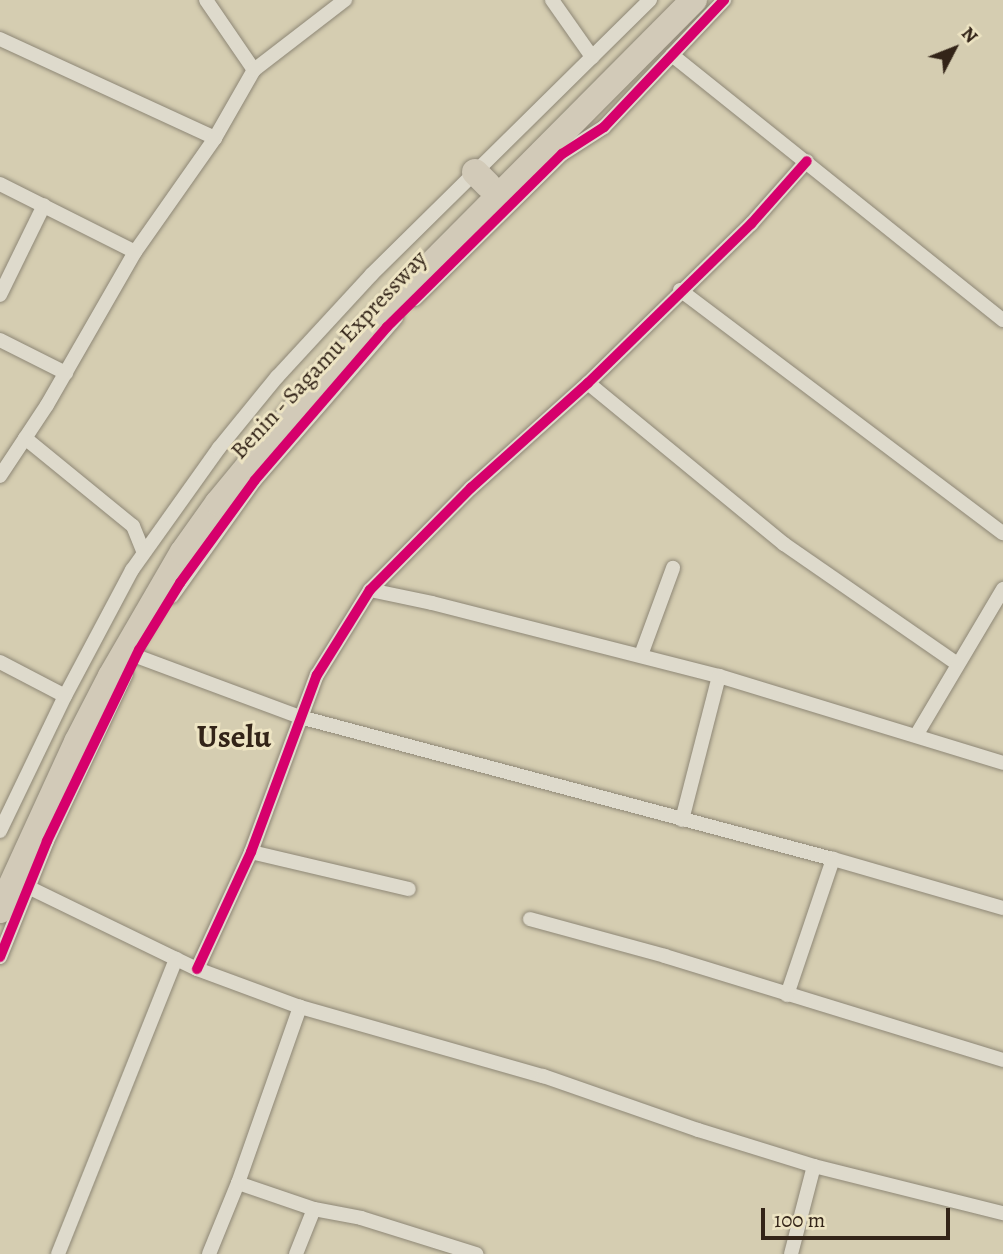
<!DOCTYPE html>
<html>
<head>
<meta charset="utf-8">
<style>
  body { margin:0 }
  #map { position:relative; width:1003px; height:1254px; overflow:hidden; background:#d5cdb1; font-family:Alegreya,serif }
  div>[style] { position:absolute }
  .roads { filter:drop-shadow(0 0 2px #8e8776) drop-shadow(0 0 2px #8e8776) }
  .street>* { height:14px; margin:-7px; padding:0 7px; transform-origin:7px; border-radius:7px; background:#dedacc }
  .highway>* { height:26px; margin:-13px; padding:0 13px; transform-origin:13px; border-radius:13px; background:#d2cab8 }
  .cycleway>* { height:10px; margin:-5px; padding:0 5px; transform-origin:5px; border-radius:5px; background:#d6006c }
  span { translate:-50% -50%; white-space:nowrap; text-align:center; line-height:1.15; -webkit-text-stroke:6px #ede4c3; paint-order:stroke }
  .street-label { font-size:24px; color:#332418 }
  .district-label { font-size:32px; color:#332418; font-weight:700 }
  .north { position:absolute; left:919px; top:14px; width:70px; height:70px; -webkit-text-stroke:5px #ede4c3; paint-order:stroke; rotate:48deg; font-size:19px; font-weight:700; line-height:28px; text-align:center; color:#332418 }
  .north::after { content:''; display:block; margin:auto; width:24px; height:32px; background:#332418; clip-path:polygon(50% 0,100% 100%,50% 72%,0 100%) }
  .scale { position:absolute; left:761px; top:1208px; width:189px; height:32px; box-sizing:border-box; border:4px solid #332418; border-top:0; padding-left:9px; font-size:21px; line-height:24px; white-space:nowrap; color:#332418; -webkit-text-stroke:5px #ede4c3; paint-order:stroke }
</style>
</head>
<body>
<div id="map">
  <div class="roads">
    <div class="street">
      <i style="left:206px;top:0;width:85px;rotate:55.6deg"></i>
      <i style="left:552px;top:0;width:70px;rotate:54.9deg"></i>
      <i style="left:0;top:39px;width:237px;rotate:24.7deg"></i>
      <i style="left:672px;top:55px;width:424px;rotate:38.7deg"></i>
      <i style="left:0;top:184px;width:151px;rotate:26.7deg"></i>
      <i style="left:680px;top:290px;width:404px;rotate:37deg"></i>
      <i style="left:0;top:295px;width:100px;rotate:-63.9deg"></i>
      <i style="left:415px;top:299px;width:206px;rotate:-44.6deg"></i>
      <i style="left:562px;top:154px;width:50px;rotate:-32.7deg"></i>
      <i style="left:604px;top:127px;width:175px;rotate:-46.6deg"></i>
      <i style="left:0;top:340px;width:74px;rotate:26.6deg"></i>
      <i style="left:588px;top:383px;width:254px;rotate:39.4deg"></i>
      <i style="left:784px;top:544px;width:211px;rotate:34.7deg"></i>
      <i style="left:25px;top:438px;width:139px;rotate:39.2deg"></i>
      <i style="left:133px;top:526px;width:29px;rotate:68deg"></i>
      <i style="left:0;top:476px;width:85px;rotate:-56.5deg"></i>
      <i style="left:47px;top:405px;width:177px;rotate:-60.1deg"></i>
      <i style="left:135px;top:252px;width:139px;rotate:-54.9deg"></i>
      <i style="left:215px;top:138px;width:78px;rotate:-60.2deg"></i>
      <i style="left:254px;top:70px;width:115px;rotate:-37.6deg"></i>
      <i style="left:370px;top:590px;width:63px;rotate:11.8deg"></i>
      <i style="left:432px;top:603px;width:296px;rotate:14.3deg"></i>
      <i style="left:719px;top:676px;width:297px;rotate:17deg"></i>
      <i style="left:172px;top:596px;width:143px;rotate:-54.4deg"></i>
      <i style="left:255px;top:480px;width:215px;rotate:-49deg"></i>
      <i style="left:641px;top:655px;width:93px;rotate:-69.8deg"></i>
      <i style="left:136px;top:656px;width:175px;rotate:20.4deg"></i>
      <i style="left:300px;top:717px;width:552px;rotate:14.92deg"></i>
      <i style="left:833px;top:859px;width:177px;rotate:16.1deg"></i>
      <i style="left:0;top:662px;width:73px;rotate:27.6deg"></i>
      <i style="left:917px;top:734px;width:169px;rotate:-59.3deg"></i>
      <i style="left:682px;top:820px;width:149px;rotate:-75.6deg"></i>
      <i style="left:0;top:831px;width:150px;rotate:-64.3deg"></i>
      <i style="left:65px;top:696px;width:143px;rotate:-62deg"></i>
      <i style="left:132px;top:570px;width:150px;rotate:-54.5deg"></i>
      <i style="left:219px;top:448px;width:92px;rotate:-50.8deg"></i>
      <i style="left:277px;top:377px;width:139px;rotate:-47.3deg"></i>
      <i style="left:371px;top:275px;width:392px;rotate:-44.6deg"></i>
      <i style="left:251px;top:852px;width:162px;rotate:13.2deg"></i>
      <i style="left:30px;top:888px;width:186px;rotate:25.9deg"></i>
      <i style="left:197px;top:969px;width:110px;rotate:20.3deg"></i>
      <i style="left:300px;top:1007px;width:253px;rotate:15.9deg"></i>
      <i style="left:543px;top:1076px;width:164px;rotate:19.2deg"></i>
      <i style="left:698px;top:1130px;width:121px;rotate:17.2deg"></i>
      <i style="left:814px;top:1166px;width:195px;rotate:14deg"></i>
      <i style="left:530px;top:919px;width:140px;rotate:15.3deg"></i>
      <i style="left:665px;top:956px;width:354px;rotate:17.1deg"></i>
      <i style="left:0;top:957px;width:125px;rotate:-67.9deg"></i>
      <i style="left:47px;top:841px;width:185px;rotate:-64.7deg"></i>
      <i style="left:197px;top:969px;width:129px;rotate:-65.2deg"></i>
      <i style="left:251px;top:852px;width:189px;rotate:-69.6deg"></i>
      <i style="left:317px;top:675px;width:100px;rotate:-58.1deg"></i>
      <i style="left:370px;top:590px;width:144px;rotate:-45.3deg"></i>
      <i style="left:471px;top:488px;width:157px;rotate:-41.9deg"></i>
      <i style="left:588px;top:383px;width:228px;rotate:-44.3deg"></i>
      <i style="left:751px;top:224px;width:84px;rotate:-48.4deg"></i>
      <i style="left:787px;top:995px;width:144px;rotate:-71.3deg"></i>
      <i style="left:238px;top:1183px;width:80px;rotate:18.9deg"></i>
      <i style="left:314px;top:1209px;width:48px;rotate:10.8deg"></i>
      <i style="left:361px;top:1218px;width:121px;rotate:17.4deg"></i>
      <i style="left:58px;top:1254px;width:318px;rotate:-68.2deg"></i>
      <i style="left:209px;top:1254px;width:77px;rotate:-67.8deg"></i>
      <i style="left:238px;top:1183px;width:187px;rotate:-70.6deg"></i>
      <i style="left:296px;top:1254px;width:48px;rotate:-68.2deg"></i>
      <i style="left:791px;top:1254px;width:91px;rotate:-75.4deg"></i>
    </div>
    <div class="highway">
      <i style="left:475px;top:172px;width:18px;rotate:45deg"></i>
      <i style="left:0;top:910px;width:185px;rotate:-65.4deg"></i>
      <i style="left:77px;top:742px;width:74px;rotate:-62.7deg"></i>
      <i style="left:111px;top:676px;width:143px;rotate:-59.9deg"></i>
      <i style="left:183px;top:552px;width:60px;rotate:-54.5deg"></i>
      <i style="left:218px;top:503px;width:156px;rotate:-50.5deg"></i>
      <i style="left:317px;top:383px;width:83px;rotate:-46.9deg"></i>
      <i style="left:374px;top:322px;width:454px;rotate:-45.2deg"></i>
    </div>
  </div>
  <div class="cycleway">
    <i style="left:0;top:957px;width:125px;rotate:-67.9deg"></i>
    <i style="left:47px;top:841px;width:212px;rotate:-64.3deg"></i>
    <i style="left:139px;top:650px;width:79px;rotate:-58.5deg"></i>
    <i style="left:180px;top:583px;width:127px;rotate:-53.9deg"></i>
    <i style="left:255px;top:480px;width:202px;rotate:-49.2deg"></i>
    <i style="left:387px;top:327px;width:246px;rotate:-44.7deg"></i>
    <i style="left:562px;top:154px;width:50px;rotate:-32.7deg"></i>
    <i style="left:604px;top:127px;width:175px;rotate:-46.6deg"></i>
    <i style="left:197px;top:969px;width:129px;rotate:-65.2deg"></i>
    <i style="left:251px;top:852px;width:189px;rotate:-69.6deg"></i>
    <i style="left:317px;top:675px;width:100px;rotate:-58.1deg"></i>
    <i style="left:370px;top:590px;width:144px;rotate:-45.3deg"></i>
    <i style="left:471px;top:488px;width:157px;rotate:-41.9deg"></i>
    <i style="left:588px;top:383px;width:228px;rotate:-44.3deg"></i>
    <i style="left:751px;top:224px;width:84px;rotate:-48.4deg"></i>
  </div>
  <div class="street-label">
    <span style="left:329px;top:355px;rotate:-47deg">Benin - Sagamu Expressway</span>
  </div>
  <div class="district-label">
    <span style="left:234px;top:736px">Uselu</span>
  </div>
  <div class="north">N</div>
  <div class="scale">100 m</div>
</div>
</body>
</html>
